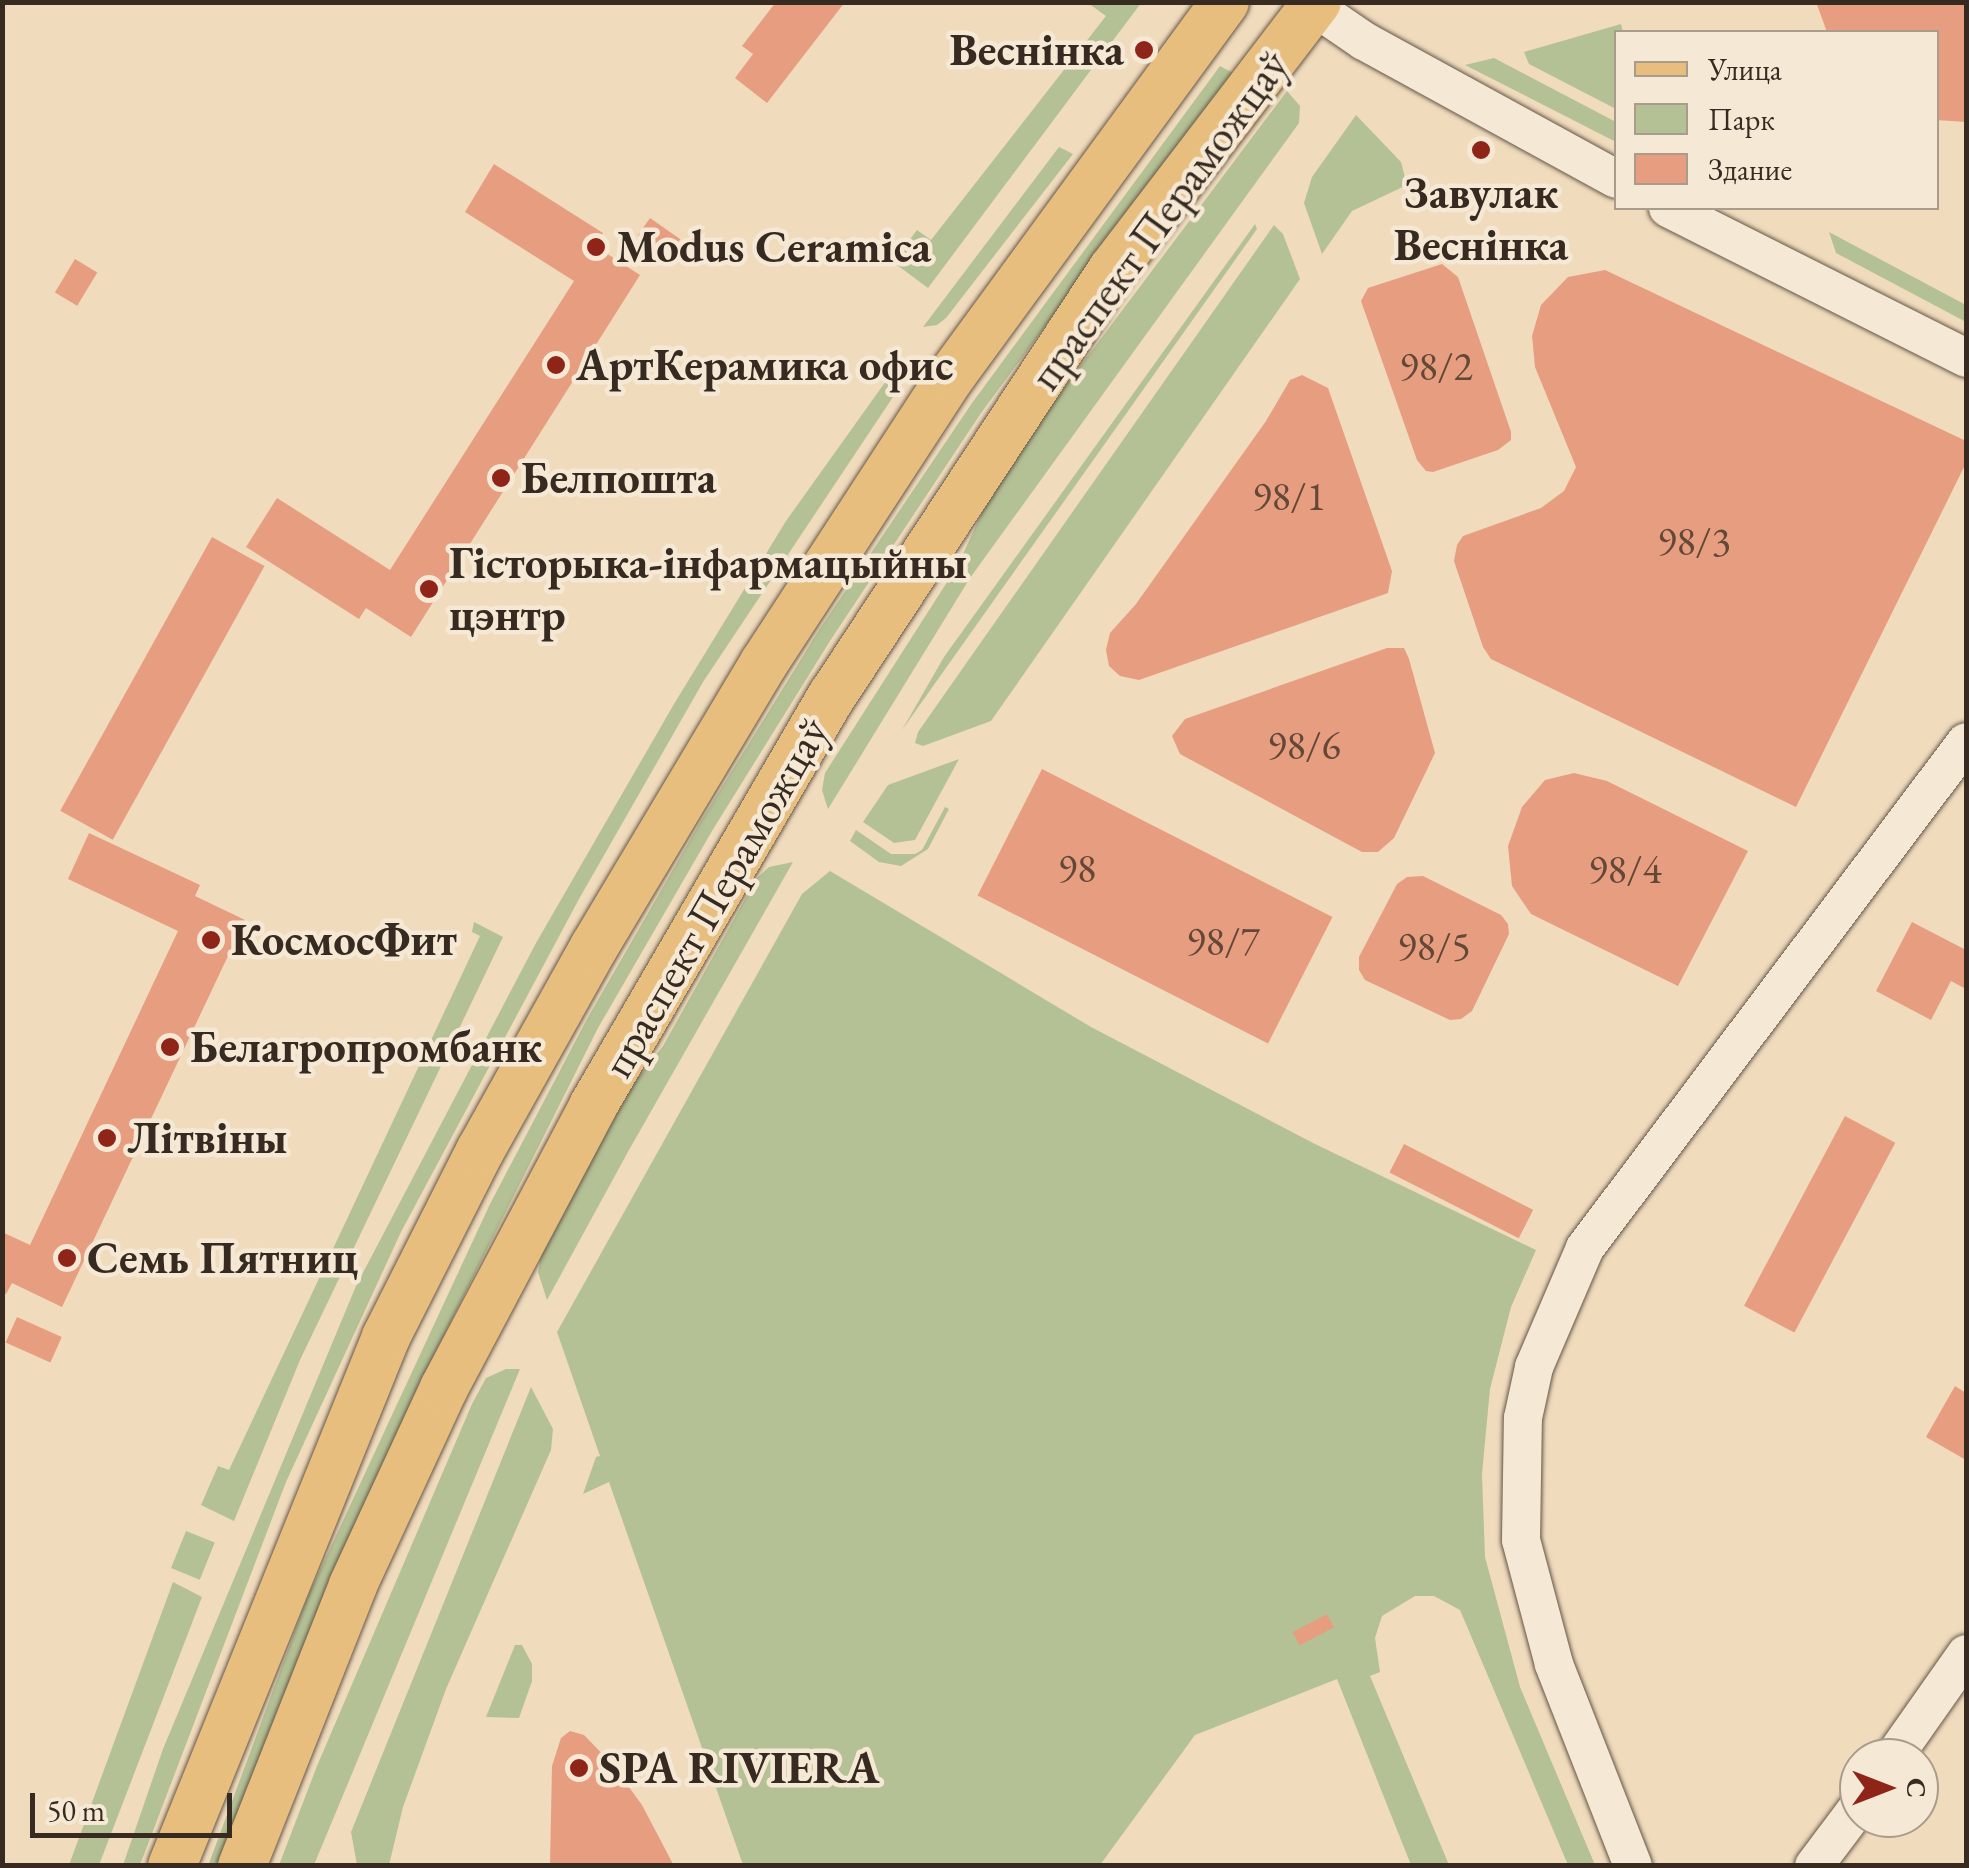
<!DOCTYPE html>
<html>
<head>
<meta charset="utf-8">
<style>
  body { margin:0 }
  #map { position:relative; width:1969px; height:1868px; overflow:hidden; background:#f0dbbd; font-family:"EB Garamond",serif }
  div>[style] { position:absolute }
  .green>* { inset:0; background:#b4c195; transform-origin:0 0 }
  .building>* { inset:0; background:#e79d7f; transform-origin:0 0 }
  .roads { filter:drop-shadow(0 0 2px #655748) drop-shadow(0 0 2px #655748) }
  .minor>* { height:38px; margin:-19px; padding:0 19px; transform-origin:19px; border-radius:19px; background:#f5e8d4 }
  .major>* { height:48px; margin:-24px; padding:0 24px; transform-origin:24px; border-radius:24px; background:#e8be7e }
  .dots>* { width:28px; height:28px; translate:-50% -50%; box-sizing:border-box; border:5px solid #f5e8d4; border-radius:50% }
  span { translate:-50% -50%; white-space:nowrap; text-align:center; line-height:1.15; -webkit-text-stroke:9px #f5e8d4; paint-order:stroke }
  .number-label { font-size:40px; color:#634838 }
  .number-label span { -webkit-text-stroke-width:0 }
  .poi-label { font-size:45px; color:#372b21; font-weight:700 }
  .right { translate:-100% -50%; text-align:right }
  .left { translate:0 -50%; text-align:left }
  .street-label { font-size:45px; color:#372b21 }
  .frame { position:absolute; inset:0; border:5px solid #372b21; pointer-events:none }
  .legend { position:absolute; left:1614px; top:30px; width:325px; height:180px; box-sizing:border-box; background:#f5e8d4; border:2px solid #a99c8c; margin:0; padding:12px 18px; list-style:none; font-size:30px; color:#372b21 }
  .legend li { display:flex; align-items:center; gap:20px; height:50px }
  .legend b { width:50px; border:2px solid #a99c8c }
  .north { position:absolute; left:1839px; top:1738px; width:100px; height:100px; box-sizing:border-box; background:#f5e8d4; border:2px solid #a99c8c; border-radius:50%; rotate:90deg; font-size:28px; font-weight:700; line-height:40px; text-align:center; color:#372b21 }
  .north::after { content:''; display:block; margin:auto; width:35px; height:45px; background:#8f2418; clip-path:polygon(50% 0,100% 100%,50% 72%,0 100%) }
  .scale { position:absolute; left:30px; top:1793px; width:202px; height:45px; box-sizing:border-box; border:5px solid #372b21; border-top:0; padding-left:12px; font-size:30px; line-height:35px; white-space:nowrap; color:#372b21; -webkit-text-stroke:8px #f5e8d4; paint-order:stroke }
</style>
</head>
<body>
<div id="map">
  <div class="green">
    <i style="clip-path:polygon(1088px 3px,1141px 3px,928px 288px,893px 262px,917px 230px,931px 240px,1106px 16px)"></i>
    <i style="clip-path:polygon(1621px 24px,1623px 32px,1616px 32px,1616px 109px,1529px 64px,1524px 52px)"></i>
    <i style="clip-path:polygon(1494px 58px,1616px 122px,1616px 142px,1465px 65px)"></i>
    <i style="clip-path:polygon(1220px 66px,1233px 73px,981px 413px,830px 641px,712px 831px,598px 1028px,412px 1399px,322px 1606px,223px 1865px,208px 1866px,308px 1596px,490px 1204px,587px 1019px,701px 821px,819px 630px,972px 403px)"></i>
    <i style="clip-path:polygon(1287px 91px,1300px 106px,1299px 123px,970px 578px,828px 809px,822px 790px,825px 773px,958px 565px,1000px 473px)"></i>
    <i style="clip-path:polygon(1356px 115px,1401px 162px,1407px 185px,1352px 211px,1322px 254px,1304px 203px,1312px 177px)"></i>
    <i style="clip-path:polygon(1059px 147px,1073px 154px,946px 318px,937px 325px,923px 327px)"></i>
    <i style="clip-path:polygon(1255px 224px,1257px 229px,902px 730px,944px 657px)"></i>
    <i style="clip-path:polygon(1274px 225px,1283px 234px,1300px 279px,991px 721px,923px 746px,915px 743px,918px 732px)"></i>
    <i style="clip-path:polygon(1829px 232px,1966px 305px,1966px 322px,1836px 253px)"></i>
    <i style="clip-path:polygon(901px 360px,904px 374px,895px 394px,703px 682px,579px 899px,401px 1232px,286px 1482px,140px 1865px,123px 1865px,163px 1749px,356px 1286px,536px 943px,674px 704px,786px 521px)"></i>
    <i style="clip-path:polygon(959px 759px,915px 840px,894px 843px,863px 822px,888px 785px)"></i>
    <i style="clip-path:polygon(945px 807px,949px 809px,928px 849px,901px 866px,879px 862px,850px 841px,856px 830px,891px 854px,915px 854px,922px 850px)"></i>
    <i style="clip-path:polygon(793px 862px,629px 1150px,547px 1300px,538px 1272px,543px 1246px,617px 1104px,663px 1046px,757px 878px,769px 867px)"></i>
    <i style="clip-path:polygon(830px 871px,1091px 1027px,1313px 1143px,1536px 1250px,1511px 1307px,1490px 1389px,1482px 1474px,1485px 1557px,1520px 1687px,1595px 1865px,1568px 1865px,1460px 1610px,1434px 1596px,1415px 1596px,1382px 1616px,1375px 1638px,1380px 1672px,1370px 1676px,1449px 1865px,1411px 1865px,1337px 1679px,1195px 1735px,1100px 1865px,743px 1865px,609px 1482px,583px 1494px,596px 1457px,600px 1456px,557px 1332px,802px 894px)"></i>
    <i style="clip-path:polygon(474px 922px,503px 937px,300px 1360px,234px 1521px,201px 1505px,218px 1466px,229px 1470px,480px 936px,472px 932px)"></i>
    <i style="clip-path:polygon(506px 1369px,520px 1369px,314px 1865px,279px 1865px,317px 1766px,472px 1404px,486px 1378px)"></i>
    <i style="clip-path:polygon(531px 1387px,553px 1429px,551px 1450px,446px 1689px,403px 1807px,389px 1865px,357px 1865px,351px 1832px)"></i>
    <i style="left:186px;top:1531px;width:31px;height:40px;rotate:22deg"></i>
    <i style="clip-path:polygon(173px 1582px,202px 1597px,99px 1865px,69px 1865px)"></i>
    <i style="clip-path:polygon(515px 1645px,522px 1645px,532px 1664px,532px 1681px,519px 1718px,486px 1717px)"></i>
  </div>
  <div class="building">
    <i style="clip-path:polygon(776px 2px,845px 2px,767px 103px,735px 78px,753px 54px,742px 46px)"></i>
    <i style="clip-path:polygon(1816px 2px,1966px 2px,1966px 122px,1936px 120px,1936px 32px,1827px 32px)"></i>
    <i style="clip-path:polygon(494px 164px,603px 233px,595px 246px,640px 275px,411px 637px,366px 608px,359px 619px,246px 547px,277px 498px,390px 570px,574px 281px,465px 212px)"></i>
    <i style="left:650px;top:218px;width:37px;height:21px;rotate:35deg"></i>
    <i style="left:75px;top:259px;width:26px;height:39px;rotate:31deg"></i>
    <i style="clip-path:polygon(1442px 264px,1458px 277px,1511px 432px,1511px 440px,1498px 450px,1433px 472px,1426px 471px,1417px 460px,1361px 301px,1368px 288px)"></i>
    <i style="clip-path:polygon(1605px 270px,1966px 441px,1966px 463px,1796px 807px,1491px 659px,1483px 647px,1454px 561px,1457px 545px,1463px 536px,1541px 508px,1564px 491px,1576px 467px,1535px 367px,1532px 336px,1541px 305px,1568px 277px)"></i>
    <i style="clip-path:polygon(1302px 375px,1328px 388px,1392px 571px,1388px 593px,1139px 680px,1120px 676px,1109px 666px,1106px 650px,1110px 633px,1136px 604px,1266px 421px,1290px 380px)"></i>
    <i style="left:212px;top:537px;width:60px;height:313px;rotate:29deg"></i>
    <i style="clip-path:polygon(1387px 648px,1404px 648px,1409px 659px,1435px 753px,1394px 838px,1378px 852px,1362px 852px,1180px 754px,1172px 736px,1185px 719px)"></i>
    <i style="left:1042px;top:769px;width:326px;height:142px;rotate:27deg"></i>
    <i style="clip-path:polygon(1574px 773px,1607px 781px,1748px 851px,1678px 986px,1531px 914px,1512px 886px,1508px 846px,1522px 807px,1545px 780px)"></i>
    <i style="clip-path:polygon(89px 833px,200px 885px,195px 896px,245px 920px,62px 1307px,12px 1283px,6px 1294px,2px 1293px,2px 1232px,30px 1245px,178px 931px,68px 879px)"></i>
    <i style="clip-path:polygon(1423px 876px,1501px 915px,1508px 924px,1509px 934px,1472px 1011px,1461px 1019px,1450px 1020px,1365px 980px,1359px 970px,1359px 957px,1397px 884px,1407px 877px)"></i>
    <i style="clip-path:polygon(1912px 922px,1966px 950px,1966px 989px,1951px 981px,1931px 1020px,1876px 991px)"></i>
    <i style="left:1845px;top:1116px;width:57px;height:215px;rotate:28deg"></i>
    <i style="left:1404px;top:1144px;width:145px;height:32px;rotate:27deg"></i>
    <i style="left:17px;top:1317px;width:49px;height:28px;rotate:24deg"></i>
    <i style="clip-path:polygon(1955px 1386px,1966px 1393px,1966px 1460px,1926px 1437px)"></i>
    <i style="left:1327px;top:1614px;width:15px;height:39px;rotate:62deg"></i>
    <i style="clip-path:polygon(570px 1731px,584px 1735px,612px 1764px,642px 1805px,674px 1866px,550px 1866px,552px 1766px,561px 1738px)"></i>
  </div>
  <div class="roads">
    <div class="minor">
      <i style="left:1307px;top:2px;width:69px;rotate:34.4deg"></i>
      <i style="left:1364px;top:41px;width:287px;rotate:28.7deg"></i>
      <i style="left:1668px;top:208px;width:334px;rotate:26.7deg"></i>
      <i style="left:1893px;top:1758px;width:127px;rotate:-54.9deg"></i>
      <i style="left:1633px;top:1866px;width:217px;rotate:-111.4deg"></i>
      <i style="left:1554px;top:1664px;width:128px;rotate:-104.9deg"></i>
      <i style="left:1521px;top:1540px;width:122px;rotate:-89.1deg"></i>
      <i style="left:1523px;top:1418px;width:52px;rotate:-77.8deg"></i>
      <i style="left:1534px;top:1367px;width:129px;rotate:-66.8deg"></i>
      <i style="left:1585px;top:1248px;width:633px;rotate:-53.02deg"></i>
      <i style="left:1814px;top:1866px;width:75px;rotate:-53.1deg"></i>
    </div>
    <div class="major">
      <i style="left:172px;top:1866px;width:571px;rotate:-67.97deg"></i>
      <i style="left:386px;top:1337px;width:208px;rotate:-63.2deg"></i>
      <i style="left:480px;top:1151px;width:234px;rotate:-60.8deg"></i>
      <i style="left:594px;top:947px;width:331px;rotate:-59.1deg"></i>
      <i style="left:764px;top:663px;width:344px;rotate:-56.9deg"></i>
      <i style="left:952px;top:375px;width:462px;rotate:-53.8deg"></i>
      <i style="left:242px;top:1866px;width:302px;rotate:-68.4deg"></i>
      <i style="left:353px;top:1585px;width:217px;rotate:-65.2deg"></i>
      <i style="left:444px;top:1388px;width:319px;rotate:-62.1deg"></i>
      <i style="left:593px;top:1106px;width:475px;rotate:-59.8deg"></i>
      <i style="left:832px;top:696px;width:510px;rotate:-56.68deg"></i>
      <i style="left:1112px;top:270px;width:337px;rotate:-52.6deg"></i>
    </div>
  </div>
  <div class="dots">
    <i style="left:1144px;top:50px;background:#8f2418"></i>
    <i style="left:1481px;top:150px;background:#8f2418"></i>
    <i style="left:596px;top:247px;background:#8f2418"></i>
    <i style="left:556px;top:365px;background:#8f2418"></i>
    <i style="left:501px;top:478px;background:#8f2418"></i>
    <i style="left:429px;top:589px;background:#8f2418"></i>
    <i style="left:211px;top:940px;background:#8f2418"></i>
    <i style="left:170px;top:1047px;background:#8f2418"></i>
    <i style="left:107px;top:1138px;background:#8f2418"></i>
    <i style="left:67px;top:1258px;background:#8f2418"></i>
    <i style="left:579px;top:1768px;background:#8f2418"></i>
  </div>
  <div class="number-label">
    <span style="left:1436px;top:366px">98/2</span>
    <span style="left:1289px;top:496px">98/1</span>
    <span style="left:1694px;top:541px">98/3</span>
    <span style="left:1304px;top:745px">98/6</span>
    <span style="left:1077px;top:868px">98</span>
    <span style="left:1625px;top:869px">98/4</span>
    <span style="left:1223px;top:941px">98/7</span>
    <span style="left:1434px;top:946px">98/5</span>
  </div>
  <div class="poi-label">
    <span class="right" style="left:1124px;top:50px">Веснінка</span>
    <span style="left:1481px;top:219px">Завулак<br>Веснінка</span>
    <span class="left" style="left:616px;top:247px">Modus Ceramica</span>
    <span class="left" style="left:576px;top:365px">АртКерамика офис</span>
    <span class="left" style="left:521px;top:478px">Белпошта</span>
    <span class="left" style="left:449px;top:589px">Гісторыка-інфармацыйны<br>цэнтр</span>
    <span class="left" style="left:231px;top:940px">КосмосФит</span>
    <span class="left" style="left:190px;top:1047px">Белагропромбанк</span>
    <span class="left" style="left:127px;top:1138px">Літвіны</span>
    <span class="left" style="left:87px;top:1258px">Семь Пятниц</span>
    <span class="left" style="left:599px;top:1768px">SPA RIVIERA</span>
  </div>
  <div class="street-label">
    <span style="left:1159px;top:220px;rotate:-54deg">праспект Пераможцаў</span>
    <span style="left:715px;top:897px;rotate:-60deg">праспект Пераможцаў</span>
  </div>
  <div class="frame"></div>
  <ul class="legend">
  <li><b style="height:12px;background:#e8be7e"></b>Улица</li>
  <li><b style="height:28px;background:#b4c195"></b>Парк</li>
  <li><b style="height:28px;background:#e79d7f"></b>Здание</li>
  </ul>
  <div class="north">С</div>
  <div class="scale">50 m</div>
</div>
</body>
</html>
